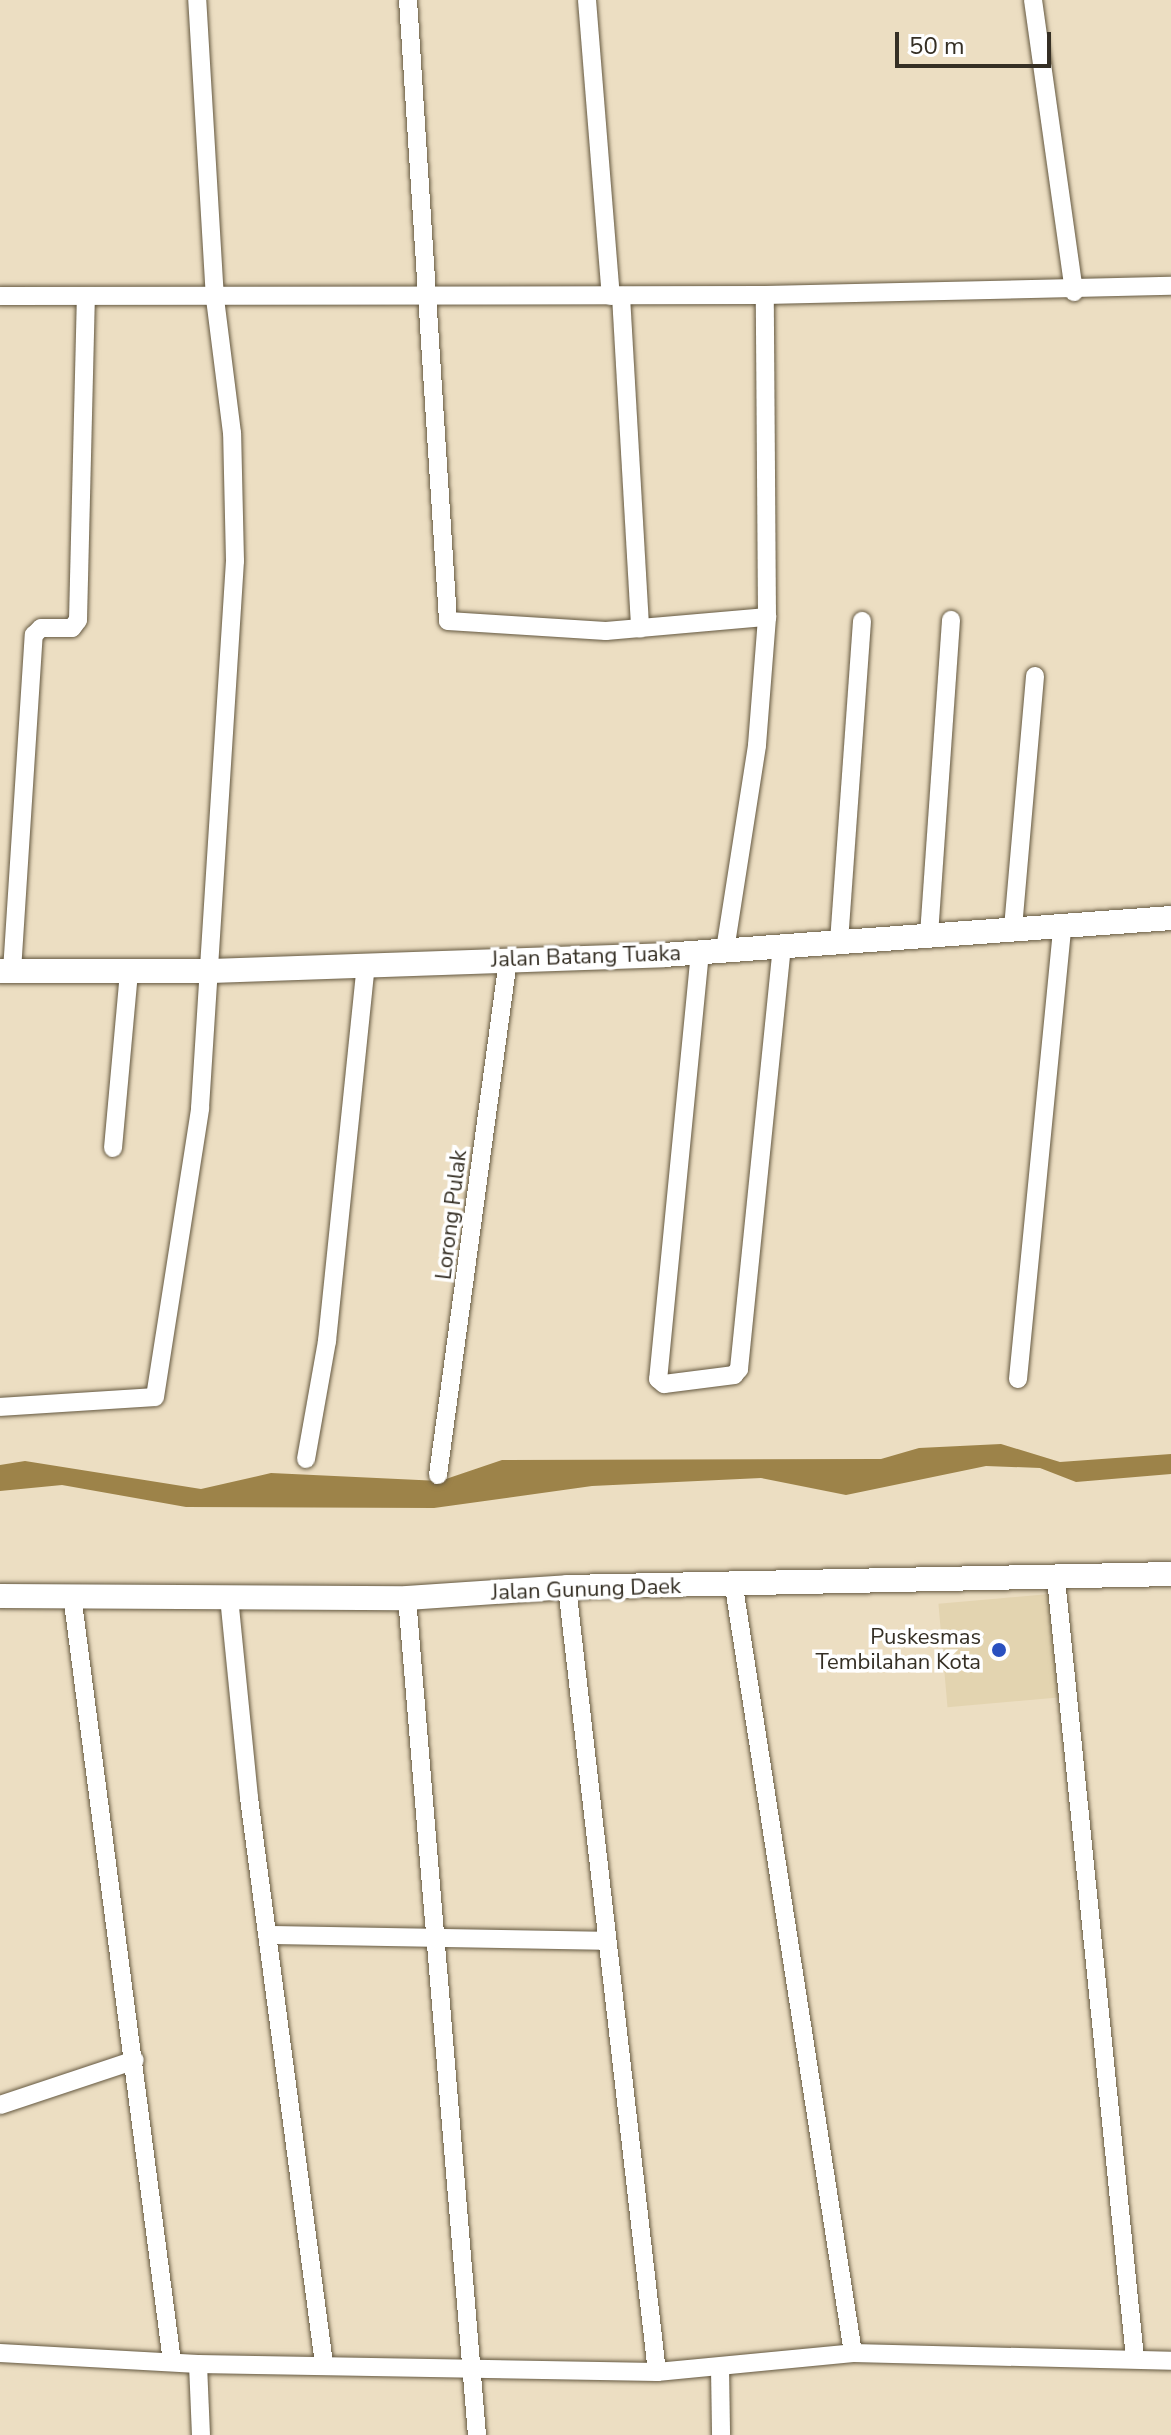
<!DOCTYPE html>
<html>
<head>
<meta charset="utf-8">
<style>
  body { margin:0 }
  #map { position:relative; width:1171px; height:2435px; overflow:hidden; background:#ecdec2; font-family:"Nunito Sans",sans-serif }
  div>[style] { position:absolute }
  .built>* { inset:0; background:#e3d4b0; transform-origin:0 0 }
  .water>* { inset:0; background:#9d8349 }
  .roads { filter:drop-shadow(0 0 2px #645840) drop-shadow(0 0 2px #645840) }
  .street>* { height:18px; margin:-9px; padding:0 9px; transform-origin:9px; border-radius:9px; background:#fff }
  .secondary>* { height:24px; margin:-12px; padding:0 12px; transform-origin:12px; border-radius:12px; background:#fff }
  .dots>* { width:22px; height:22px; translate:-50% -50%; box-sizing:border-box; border:4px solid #fff; border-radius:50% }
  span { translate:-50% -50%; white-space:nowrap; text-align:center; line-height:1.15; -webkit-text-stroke:7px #fff; paint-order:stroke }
  .street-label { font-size:22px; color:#352f24 }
  .poi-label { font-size:22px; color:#352f24 }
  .right { translate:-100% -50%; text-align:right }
  .scale { position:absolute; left:895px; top:32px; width:156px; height:36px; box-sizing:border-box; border:4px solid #352f24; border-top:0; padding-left:10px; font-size:24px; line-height:28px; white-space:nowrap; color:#352f24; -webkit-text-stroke:6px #fff; paint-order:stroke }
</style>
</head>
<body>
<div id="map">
  <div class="built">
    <i style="left:1049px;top:1594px;width:104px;height:111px;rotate:85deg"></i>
  </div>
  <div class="water">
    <i style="clip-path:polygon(1001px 1444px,1060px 1462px,1171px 1454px,1171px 1474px,1076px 1482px,1040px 1468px,986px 1466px,846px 1495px,761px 1478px,592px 1486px,434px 1508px,186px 1507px,62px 1485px,0 1491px,0 1465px,25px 1461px,201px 1489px,271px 1473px,440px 1481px,502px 1460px,881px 1459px,919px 1448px)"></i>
  </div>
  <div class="roads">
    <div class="street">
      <i style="left:408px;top:0;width:622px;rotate:86.31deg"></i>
      <i style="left:448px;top:621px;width:158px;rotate:3.6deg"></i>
      <i style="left:606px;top:631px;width:162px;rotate:-5deg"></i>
      <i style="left:587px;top:0;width:297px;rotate:85.4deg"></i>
      <i style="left:1033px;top:0;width:295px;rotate:82deg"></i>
      <i style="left:0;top:296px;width:765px;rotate:-0.07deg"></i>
      <i style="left:765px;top:295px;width:406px;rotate:-1.3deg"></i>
      <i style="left:621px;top:296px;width:333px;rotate:86.7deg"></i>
      <i style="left:1013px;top:928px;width:253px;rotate:-85deg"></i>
      <i style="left:929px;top:935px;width:316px;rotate:-86deg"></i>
      <i style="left:839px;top:942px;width:322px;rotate:-85.9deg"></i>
      <i style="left:725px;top:950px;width:207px;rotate:-81.1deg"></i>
      <i style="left:757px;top:745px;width:128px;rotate:-85.5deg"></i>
      <i style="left:767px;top:617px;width:322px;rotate:-90.4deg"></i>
      <i style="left:700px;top:952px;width:429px;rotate:95.6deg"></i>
      <i style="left:658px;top:1379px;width:8px;rotate:40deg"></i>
      <i style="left:664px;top:1384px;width:71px;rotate:-7.3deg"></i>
      <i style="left:734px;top:1375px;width:8px;rotate:-50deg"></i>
      <i style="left:739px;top:1369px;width:425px;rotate:-84.2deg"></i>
      <i style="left:12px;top:971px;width:337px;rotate:-86.3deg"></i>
      <i style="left:34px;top:635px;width:10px;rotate:-45deg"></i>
      <i style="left:41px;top:628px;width:31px"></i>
      <i style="left:72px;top:628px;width:10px;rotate:-53deg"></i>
      <i style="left:78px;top:620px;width:322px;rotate:-88.6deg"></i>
      <i style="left:113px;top:1148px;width:178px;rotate:-84.8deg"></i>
      <i style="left:1018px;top:1379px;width:457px;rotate:-84.4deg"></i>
      <i style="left:0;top:1407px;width:155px;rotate:-3.7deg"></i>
      <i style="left:155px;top:1397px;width:292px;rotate:-81.1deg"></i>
      <i style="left:200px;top:1108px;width:548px;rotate:-86.34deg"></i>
      <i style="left:235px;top:561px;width:128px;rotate:-91.3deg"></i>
      <i style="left:232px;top:433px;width:135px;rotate:-97.2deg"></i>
      <i style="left:215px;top:299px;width:300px;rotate:-93.4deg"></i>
      <i style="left:306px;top:1459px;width:120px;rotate:-79.9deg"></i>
      <i style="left:327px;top:1341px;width:378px;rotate:-84.1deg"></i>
      <i style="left:438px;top:1475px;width:520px;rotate:-82.26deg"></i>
      <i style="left:1056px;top:1579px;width:783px;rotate:84.21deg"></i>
      <i style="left:567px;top:1587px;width:790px;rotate:83.46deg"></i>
      <i style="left:734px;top:1587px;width:775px;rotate:81.17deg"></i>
      <i style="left:72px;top:1595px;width:773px;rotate:82.57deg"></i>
      <i style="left:229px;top:1597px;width:202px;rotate:84.3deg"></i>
      <i style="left:249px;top:1798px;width:571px;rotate:82.45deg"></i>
      <i style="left:407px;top:1598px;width:840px;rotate:85.22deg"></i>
      <i style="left:267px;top:1935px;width:340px;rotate:1deg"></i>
      <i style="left:0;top:2105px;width:142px;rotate:-18.4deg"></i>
      <i style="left:0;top:2353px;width:198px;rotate:3.2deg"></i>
      <i style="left:198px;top:2364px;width:459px;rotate:1deg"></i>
      <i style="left:657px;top:2372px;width:197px;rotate:-5.5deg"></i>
      <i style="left:853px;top:2353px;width:318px;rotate:1.4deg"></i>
      <i style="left:198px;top:2364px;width:71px;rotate:87.6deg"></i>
      <i style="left:720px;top:2368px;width:67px;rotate:89.1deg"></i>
    </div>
    <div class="secondary">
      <i style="left:0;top:971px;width:211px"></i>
      <i style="left:211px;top:971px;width:453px;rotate:-2deg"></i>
      <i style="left:664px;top:955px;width:508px;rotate:-4.17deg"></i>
      <i style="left:0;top:1596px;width:407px;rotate:0.3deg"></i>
      <i style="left:407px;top:1598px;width:160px;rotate:-3.9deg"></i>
      <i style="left:567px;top:1587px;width:604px;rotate:-1.23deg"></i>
    </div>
  </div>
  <div class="dots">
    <i style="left:999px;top:1650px;background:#2a50bf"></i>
  </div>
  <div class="street-label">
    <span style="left:586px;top:957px;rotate:-2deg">Jalan Batang Tuaka</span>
    <span style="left:452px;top:1215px;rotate:-83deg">Lorong Pulak</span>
    <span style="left:586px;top:1590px;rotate:-2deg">Jalan Gunung Daek</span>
  </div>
  <div class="poi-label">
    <span class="right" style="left:981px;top:1650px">Puskesmas<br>Tembilahan Kota</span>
  </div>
  <div class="scale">50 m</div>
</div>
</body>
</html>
